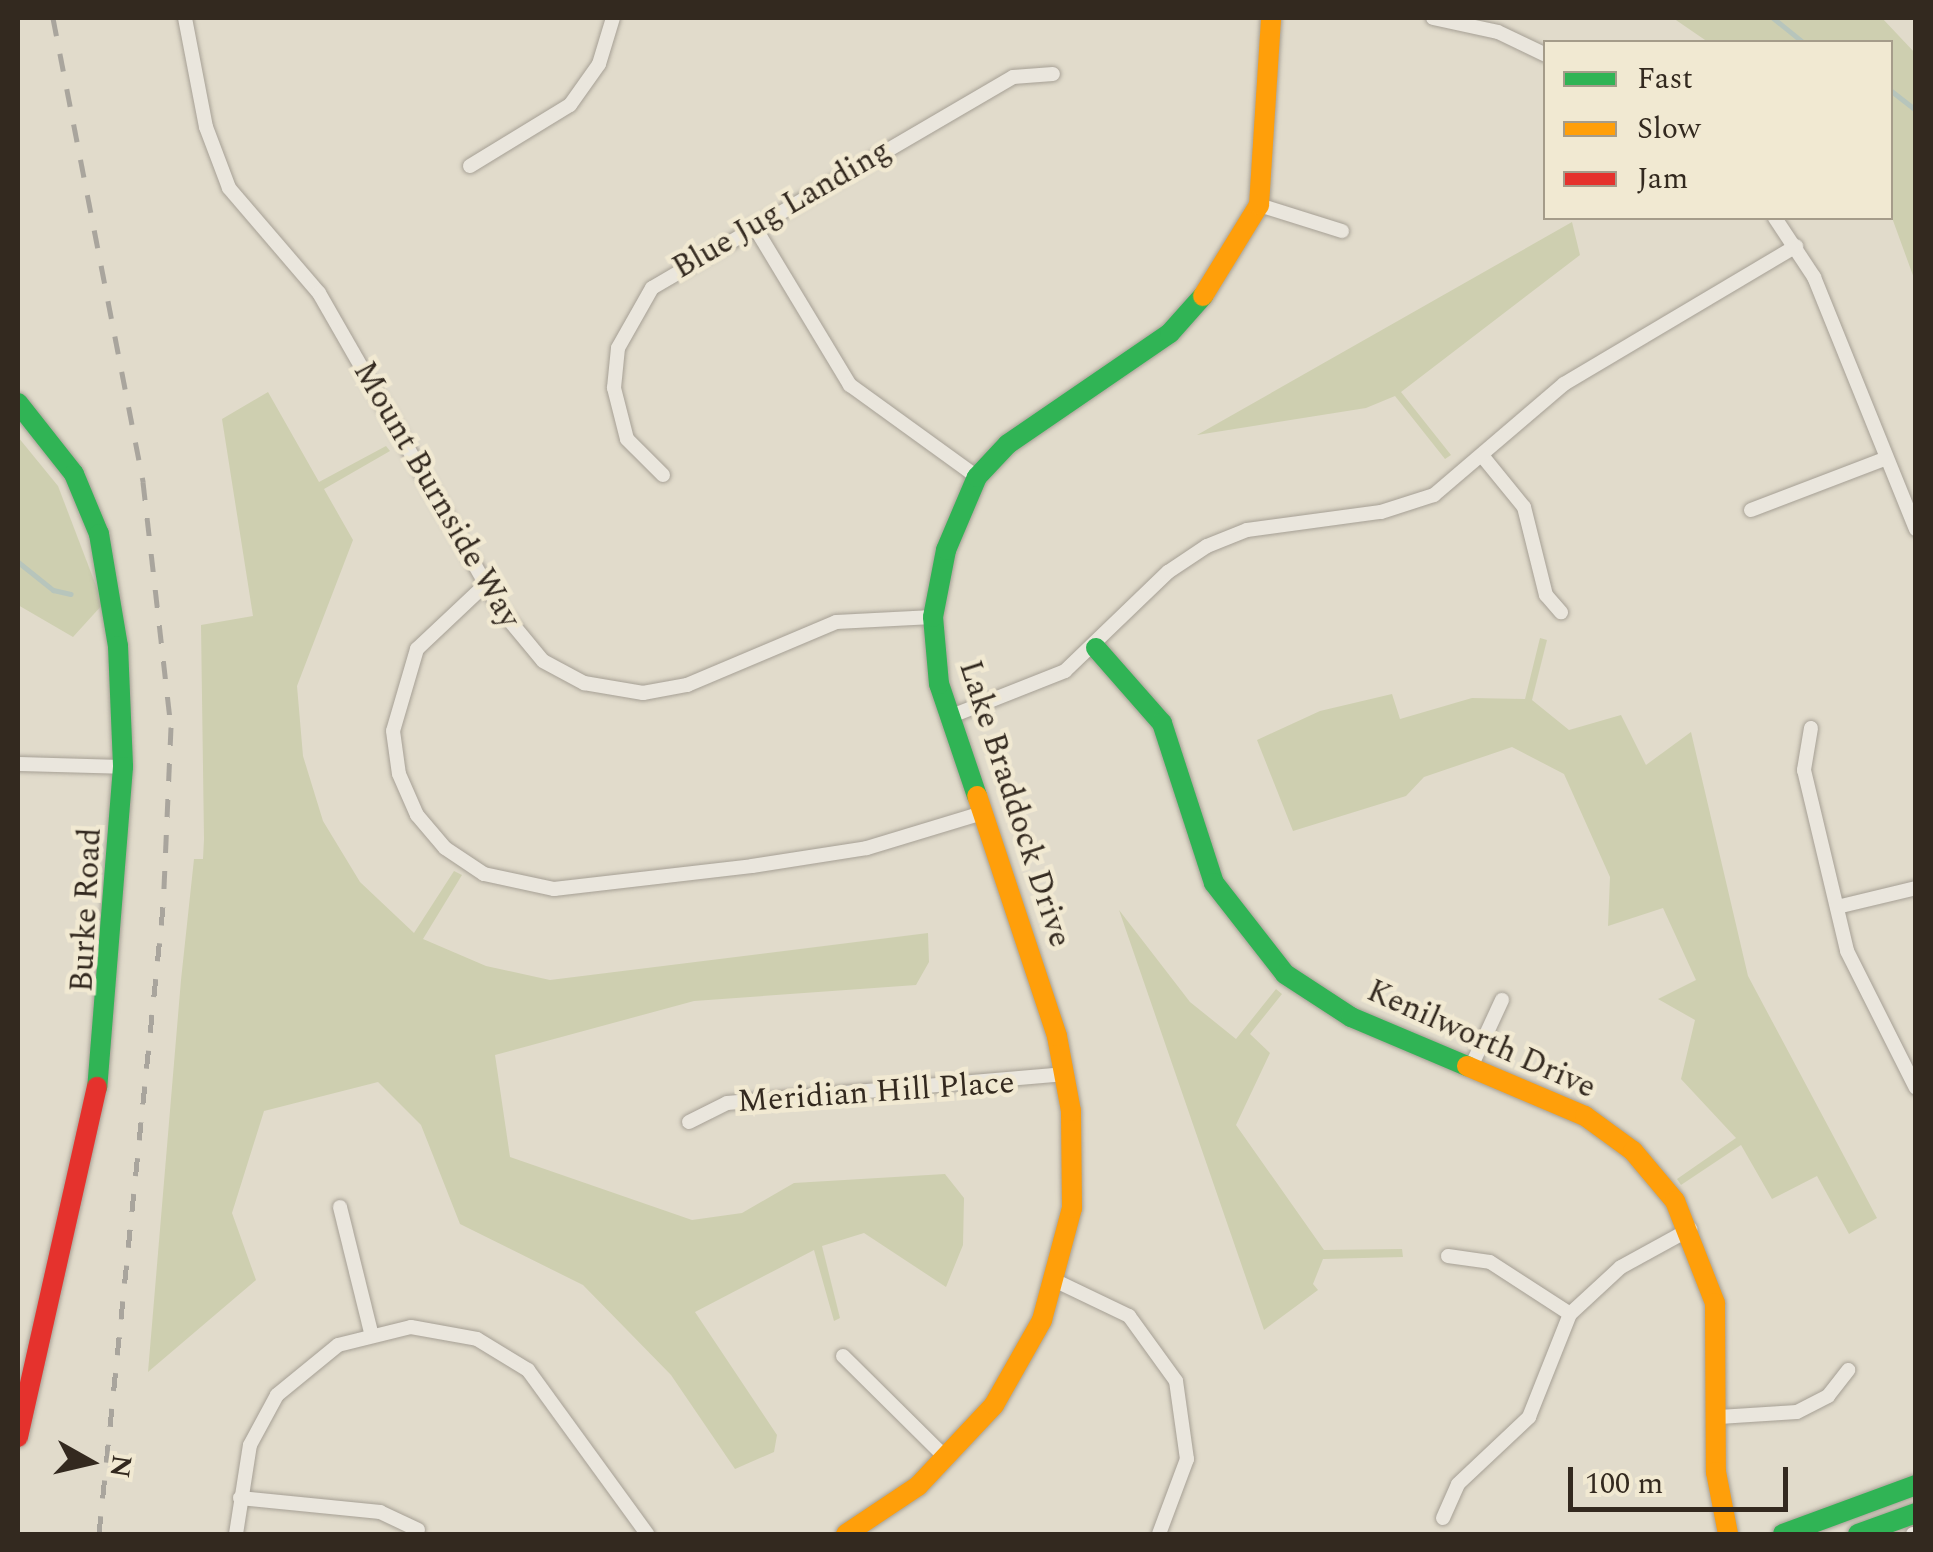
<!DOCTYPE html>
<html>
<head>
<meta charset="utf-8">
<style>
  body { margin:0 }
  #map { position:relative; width:1933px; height:1552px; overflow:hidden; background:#e1dbcb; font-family:Spectral,serif }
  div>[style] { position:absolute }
  .green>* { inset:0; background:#cecfb0 }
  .stream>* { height:5px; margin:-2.5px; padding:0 2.5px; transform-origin:2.5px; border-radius:2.5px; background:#b7c5bc }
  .roads { filter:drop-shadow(0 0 2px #a6a095) drop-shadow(0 0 2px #a6a095) }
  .street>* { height:14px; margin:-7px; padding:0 7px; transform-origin:7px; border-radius:7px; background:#eae6dd }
  .fast>* { height:20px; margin:-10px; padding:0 10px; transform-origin:10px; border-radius:10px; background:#30b455 }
  .slow>* { height:20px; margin:-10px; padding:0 10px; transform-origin:10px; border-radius:10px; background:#ff9f0a }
  .jam>* { height:20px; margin:-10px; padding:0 10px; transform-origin:10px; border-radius:10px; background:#e5322d }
  .rail>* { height:5px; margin-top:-2.5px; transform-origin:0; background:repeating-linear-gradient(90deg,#a9a59d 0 18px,transparent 0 36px) }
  span { translate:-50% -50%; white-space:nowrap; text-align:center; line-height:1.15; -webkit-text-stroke:9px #f1e9d2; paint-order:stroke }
  .street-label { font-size:32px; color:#33291f }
  .frame { position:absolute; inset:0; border:20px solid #33291f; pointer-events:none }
  .legend { position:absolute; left:1543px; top:40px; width:350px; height:180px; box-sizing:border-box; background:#f1e9d2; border:2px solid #a59c8a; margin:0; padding:12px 18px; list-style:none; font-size:30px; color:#33291f }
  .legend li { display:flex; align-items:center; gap:20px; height:50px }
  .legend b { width:50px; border:2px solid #a59c8a }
  .north { position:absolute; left:40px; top:1412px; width:100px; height:100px; -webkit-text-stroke:8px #f1e9d2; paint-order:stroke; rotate:98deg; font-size:28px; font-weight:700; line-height:40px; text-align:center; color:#33291f }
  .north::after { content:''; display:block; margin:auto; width:35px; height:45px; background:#33291f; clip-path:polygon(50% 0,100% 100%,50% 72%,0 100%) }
  .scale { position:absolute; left:1568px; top:1467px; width:220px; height:45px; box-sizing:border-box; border:5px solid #33291f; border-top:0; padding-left:12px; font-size:30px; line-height:35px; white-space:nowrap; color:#33291f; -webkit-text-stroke:8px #f1e9d2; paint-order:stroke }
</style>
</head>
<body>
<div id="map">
  <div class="green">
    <i style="clip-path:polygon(1673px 18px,1882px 18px,1915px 53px,1915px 281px,1891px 215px,1890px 42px,1708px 42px)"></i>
    <i style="clip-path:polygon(1572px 222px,1580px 255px,1401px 392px,1451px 455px,1445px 459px,1395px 396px,1366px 408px,1197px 435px)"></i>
    <i style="clip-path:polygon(268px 392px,319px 482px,386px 446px,390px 451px,324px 489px,353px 540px,297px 686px,303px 756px,323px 821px,360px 882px,414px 933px,454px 871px,462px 875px,423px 939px,486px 966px,550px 980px,928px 933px,929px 962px,916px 985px,694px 1001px,495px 1055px,510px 1157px,692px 1220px,742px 1213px,794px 1183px,945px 1174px,964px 1198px,963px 1245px,946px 1287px,864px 1233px,822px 1246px,840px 1318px,834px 1321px,814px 1250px,695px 1312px,777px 1435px,774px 1452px,735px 1469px,671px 1375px,583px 1285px,460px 1224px,421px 1125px,378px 1082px,264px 1111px,232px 1213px,256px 1280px,148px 1372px,181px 980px,194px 859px,203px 859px,204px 839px,201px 625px,253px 616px,222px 419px)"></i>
    <i style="clip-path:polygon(18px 437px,58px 486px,103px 604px,73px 637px,18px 605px)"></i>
    <i style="clip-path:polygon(1540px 638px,1547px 640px,1532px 700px,1569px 730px,1621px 715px,1646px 765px,1691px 732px,1748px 976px,1877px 1218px,1849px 1234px,1817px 1176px,1772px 1199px,1741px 1145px,1681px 1185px,1677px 1179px,1736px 1138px,1681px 1079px,1695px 1020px,1658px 999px,1696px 980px,1663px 908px,1608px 926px,1610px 877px,1564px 774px,1512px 747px,1424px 777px,1406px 796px,1293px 831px,1257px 740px,1320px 711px,1392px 694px,1400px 719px,1472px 698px,1525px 699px)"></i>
    <i style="clip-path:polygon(1119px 910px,1190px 1002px,1236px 1039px,1276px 989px,1282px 994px,1250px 1034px,1270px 1053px,1236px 1125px,1324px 1250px,1402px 1249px,1403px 1257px,1323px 1259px,1313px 1284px,1318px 1290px,1264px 1330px)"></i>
  </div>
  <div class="stream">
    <i style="left:1773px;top:18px;width:38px;rotate:39deg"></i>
    <i style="left:1890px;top:90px;width:33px;rotate:38deg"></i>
    <i style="left:18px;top:562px;width:45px;rotate:38.7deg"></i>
    <i style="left:53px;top:590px;width:18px;rotate:13deg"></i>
  </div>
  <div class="roads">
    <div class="street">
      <i style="left:185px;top:18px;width:111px;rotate:79.1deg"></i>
      <i style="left:206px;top:127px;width:65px;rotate:69.3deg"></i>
      <i style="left:229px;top:188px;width:138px;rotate:49.4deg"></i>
      <i style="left:319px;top:293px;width:364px;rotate:60.2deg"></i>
      <i style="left:500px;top:609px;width:67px;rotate:50.4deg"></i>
      <i style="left:543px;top:661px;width:47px;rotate:28.2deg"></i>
      <i style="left:584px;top:683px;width:60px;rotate:9.6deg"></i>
      <i style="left:643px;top:693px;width:45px;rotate:-10.3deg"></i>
      <i style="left:687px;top:685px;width:162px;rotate:-22.9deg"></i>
      <i style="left:836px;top:622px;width:97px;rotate:-3deg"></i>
      <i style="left:1433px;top:18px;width:66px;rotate:12.2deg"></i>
      <i style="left:1498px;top:32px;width:53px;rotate:25.6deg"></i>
      <i style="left:470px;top:166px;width:117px;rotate:-31.4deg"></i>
      <i style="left:570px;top:105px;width:50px;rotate:-54.7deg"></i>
      <i style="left:599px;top:64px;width:48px;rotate:-73.1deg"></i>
      <i style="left:1259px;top:205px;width:87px;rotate:17.4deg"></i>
      <i style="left:1775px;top:218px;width:71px;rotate:56.5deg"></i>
      <i style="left:1814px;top:277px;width:272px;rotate:68deg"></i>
      <i style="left:754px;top:226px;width:186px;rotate:58.9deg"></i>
      <i style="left:850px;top:385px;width:157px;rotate:35.9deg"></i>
      <i style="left:1484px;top:458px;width:63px;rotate:50.8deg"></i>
      <i style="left:1524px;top:507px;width:91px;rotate:76deg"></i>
      <i style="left:1546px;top:595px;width:23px;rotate:49deg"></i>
      <i style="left:663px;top:475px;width:51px;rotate:-135deg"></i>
      <i style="left:627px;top:439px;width:53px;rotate:-104.3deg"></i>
      <i style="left:614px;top:388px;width:40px;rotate:-84.3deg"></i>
      <i style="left:618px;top:348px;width:69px;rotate:-60.5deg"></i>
      <i style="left:652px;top:288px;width:418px;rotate:-30.3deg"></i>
      <i style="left:1013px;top:77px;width:40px;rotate:-4.3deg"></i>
      <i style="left:1751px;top:510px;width:140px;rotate:-20.9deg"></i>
      <i style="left:486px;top:584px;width:95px;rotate:136.7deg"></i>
      <i style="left:417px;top:649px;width:85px;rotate:106.3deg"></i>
      <i style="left:393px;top:731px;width:43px;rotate:82.1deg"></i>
      <i style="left:399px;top:774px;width:45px;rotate:66.3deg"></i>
      <i style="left:417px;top:815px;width:43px;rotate:49.7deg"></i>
      <i style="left:445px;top:848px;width:47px;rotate:33.7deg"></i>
      <i style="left:484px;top:874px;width:72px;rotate:12.1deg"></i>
      <i style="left:554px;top:889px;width:199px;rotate:-6.6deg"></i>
      <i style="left:752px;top:866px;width:116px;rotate:-8.9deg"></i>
      <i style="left:867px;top:848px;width:117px;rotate:-16.9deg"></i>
      <i style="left:949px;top:717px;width:125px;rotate:-21.6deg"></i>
      <i style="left:1065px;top:671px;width:143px;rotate:-43.9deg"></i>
      <i style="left:1168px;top:572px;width:47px;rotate:-33.7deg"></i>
      <i style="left:1207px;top:546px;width:43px;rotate:-21.8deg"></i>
      <i style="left:1247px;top:530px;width:135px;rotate:-7.7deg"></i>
      <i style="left:1381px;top:512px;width:56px;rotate:-17.8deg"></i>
      <i style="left:1434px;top:495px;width:171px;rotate:-40.5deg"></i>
      <i style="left:1564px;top:384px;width:270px;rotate:-30.7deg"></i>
      <i style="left:1811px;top:728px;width:43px;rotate:99.5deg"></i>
      <i style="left:1804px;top:770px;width:186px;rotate:76.6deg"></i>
      <i style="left:1847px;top:951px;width:153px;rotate:63.3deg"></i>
      <i style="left:18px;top:764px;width:105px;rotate:1.6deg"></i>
      <i style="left:1837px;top:907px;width:81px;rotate:-13.5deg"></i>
      <i style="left:1471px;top:1067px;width:74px;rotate:-65.2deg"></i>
      <i style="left:689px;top:1122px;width:42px;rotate:-26.6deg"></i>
      <i style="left:727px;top:1103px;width:340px;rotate:-4.9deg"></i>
      <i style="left:340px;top:1207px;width:129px;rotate:76.1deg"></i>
      <i style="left:1448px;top:1256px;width:42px;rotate:8.1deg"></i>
      <i style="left:1490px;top:1262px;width:95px;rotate:33deg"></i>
      <i style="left:1056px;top:1281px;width:81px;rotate:25.6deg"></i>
      <i style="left:1129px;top:1316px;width:80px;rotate:54.1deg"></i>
      <i style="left:1176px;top:1381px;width:79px;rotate:82deg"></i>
      <i style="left:1187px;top:1459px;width:80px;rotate:110.5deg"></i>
      <i style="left:843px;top:1356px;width:146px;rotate:44.7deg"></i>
      <i style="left:1719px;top:1417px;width:78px;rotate:-3.7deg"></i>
      <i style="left:1797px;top:1412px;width:35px;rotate:-27deg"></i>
      <i style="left:1828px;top:1396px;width:33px;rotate:-52deg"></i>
      <i style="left:240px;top:1498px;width:141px;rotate:5.7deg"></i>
      <i style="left:380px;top:1512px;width:42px;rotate:25.3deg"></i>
      <i style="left:1443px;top:1518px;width:37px;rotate:-66deg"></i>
      <i style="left:1458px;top:1484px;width:98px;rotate:-43.3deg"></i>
      <i style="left:1529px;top:1417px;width:111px;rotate:-68.3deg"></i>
      <i style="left:1570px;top:1314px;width:69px;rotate:-42.7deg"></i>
      <i style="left:1621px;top:1267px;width:79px;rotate:-28.8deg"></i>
      <i style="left:236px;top:1534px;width:90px;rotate:-81.1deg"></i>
      <i style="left:250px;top:1445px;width:57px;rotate:-61.6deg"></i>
      <i style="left:277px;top:1395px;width:79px;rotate:-39.3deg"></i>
      <i style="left:338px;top:1345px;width:75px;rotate:-13.9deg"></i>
      <i style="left:411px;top:1327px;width:67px;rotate:10.3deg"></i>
      <i style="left:477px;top:1339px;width:60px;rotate:31.3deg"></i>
      <i style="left:528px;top:1370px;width:203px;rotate:54deg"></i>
      <i style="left:1913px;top:1534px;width:3px"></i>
    </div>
    <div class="fast">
      <i style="left:18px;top:403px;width:90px;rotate:51.7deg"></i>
      <i style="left:74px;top:474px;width:65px;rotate:67.4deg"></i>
      <i style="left:99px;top:534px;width:114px;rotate:80.4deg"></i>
      <i style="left:118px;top:646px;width:121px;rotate:87.6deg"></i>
      <i style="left:123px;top:767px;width:321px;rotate:94.6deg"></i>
      <i style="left:1096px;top:648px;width:100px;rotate:48.7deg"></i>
      <i style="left:1162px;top:723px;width:168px;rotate:72deg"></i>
      <i style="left:1214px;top:883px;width:115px;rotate:52deg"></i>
      <i style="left:1285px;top:974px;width:79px;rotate:33.1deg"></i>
      <i style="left:1351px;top:1017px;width:126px;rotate:22.9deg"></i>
      <i style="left:977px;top:796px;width:118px;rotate:-108.7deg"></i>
      <i style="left:939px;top:684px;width:67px;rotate:-95.1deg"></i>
      <i style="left:933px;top:617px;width:68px;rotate:-79deg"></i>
      <i style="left:946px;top:550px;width:79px;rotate:-67deg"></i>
      <i style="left:977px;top:477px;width:45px;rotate:-46.8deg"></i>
      <i style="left:1008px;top:444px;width:196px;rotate:-34.4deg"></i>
      <i style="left:1170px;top:333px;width:50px;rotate:-48.3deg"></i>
      <i style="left:1783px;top:1534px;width:142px;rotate:-20.2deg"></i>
      <i style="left:1858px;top:1534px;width:62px;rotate:-19.9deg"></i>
    </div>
    <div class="slow">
      <i style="left:1203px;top:296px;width:107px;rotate:-58.4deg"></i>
      <i style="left:1259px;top:205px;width:187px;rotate:-86.3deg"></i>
      <i style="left:1467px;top:1066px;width:128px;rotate:23deg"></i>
      <i style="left:1585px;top:1116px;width:59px;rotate:36.1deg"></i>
      <i style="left:1633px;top:1151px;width:65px;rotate:50deg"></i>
      <i style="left:1675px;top:1201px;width:110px;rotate:68.6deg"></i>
      <i style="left:1715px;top:1303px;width:169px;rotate:89.7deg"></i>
      <i style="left:1716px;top:1472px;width:63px;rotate:79deg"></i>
      <i style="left:846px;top:1534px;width:87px;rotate:-33.7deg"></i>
      <i style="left:918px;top:1486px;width:111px;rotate:-46.8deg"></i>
      <i style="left:994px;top:1405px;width:98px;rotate:-60.5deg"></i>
      <i style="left:1042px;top:1320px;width:116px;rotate:-75deg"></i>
      <i style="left:1072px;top:1208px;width:97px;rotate:-90.6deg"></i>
      <i style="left:1071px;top:1111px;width:76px;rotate:-100.6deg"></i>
      <i style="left:1057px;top:1036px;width:253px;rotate:-108.4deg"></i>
    </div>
    <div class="jam">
      <i style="left:18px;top:1437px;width:359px;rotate:-77.3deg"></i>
    </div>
  </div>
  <div class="rail">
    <i style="left:53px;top:18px;width:473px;rotate:79deg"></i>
    <i style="left:143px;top:482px;width:247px;rotate:83.5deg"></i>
    <i style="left:171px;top:727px;width:180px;rotate:92.5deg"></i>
    <i style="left:163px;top:907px;width:630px;rotate:95.83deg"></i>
  </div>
  <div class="street-label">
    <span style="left:782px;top:210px;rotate:-30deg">Blue Jug Landing</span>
    <span style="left:436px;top:495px;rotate:60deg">Mount Burnside Way</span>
    <span style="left:1014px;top:804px;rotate:72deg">Lake Braddock Drive</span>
    <span style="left:87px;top:910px;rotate:-87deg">Burke Road</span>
    <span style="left:1481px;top:1040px;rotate:24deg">Kenilworth Drive</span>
    <span style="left:876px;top:1093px;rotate:-4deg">Meridian Hill Place</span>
  </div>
  <div class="frame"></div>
  <ul class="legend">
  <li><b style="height:12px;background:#30b455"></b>Fast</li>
  <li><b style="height:12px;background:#ff9f0a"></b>Slow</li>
  <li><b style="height:12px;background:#e5322d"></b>Jam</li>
  </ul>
  <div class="north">N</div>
  <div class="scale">100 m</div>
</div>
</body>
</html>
